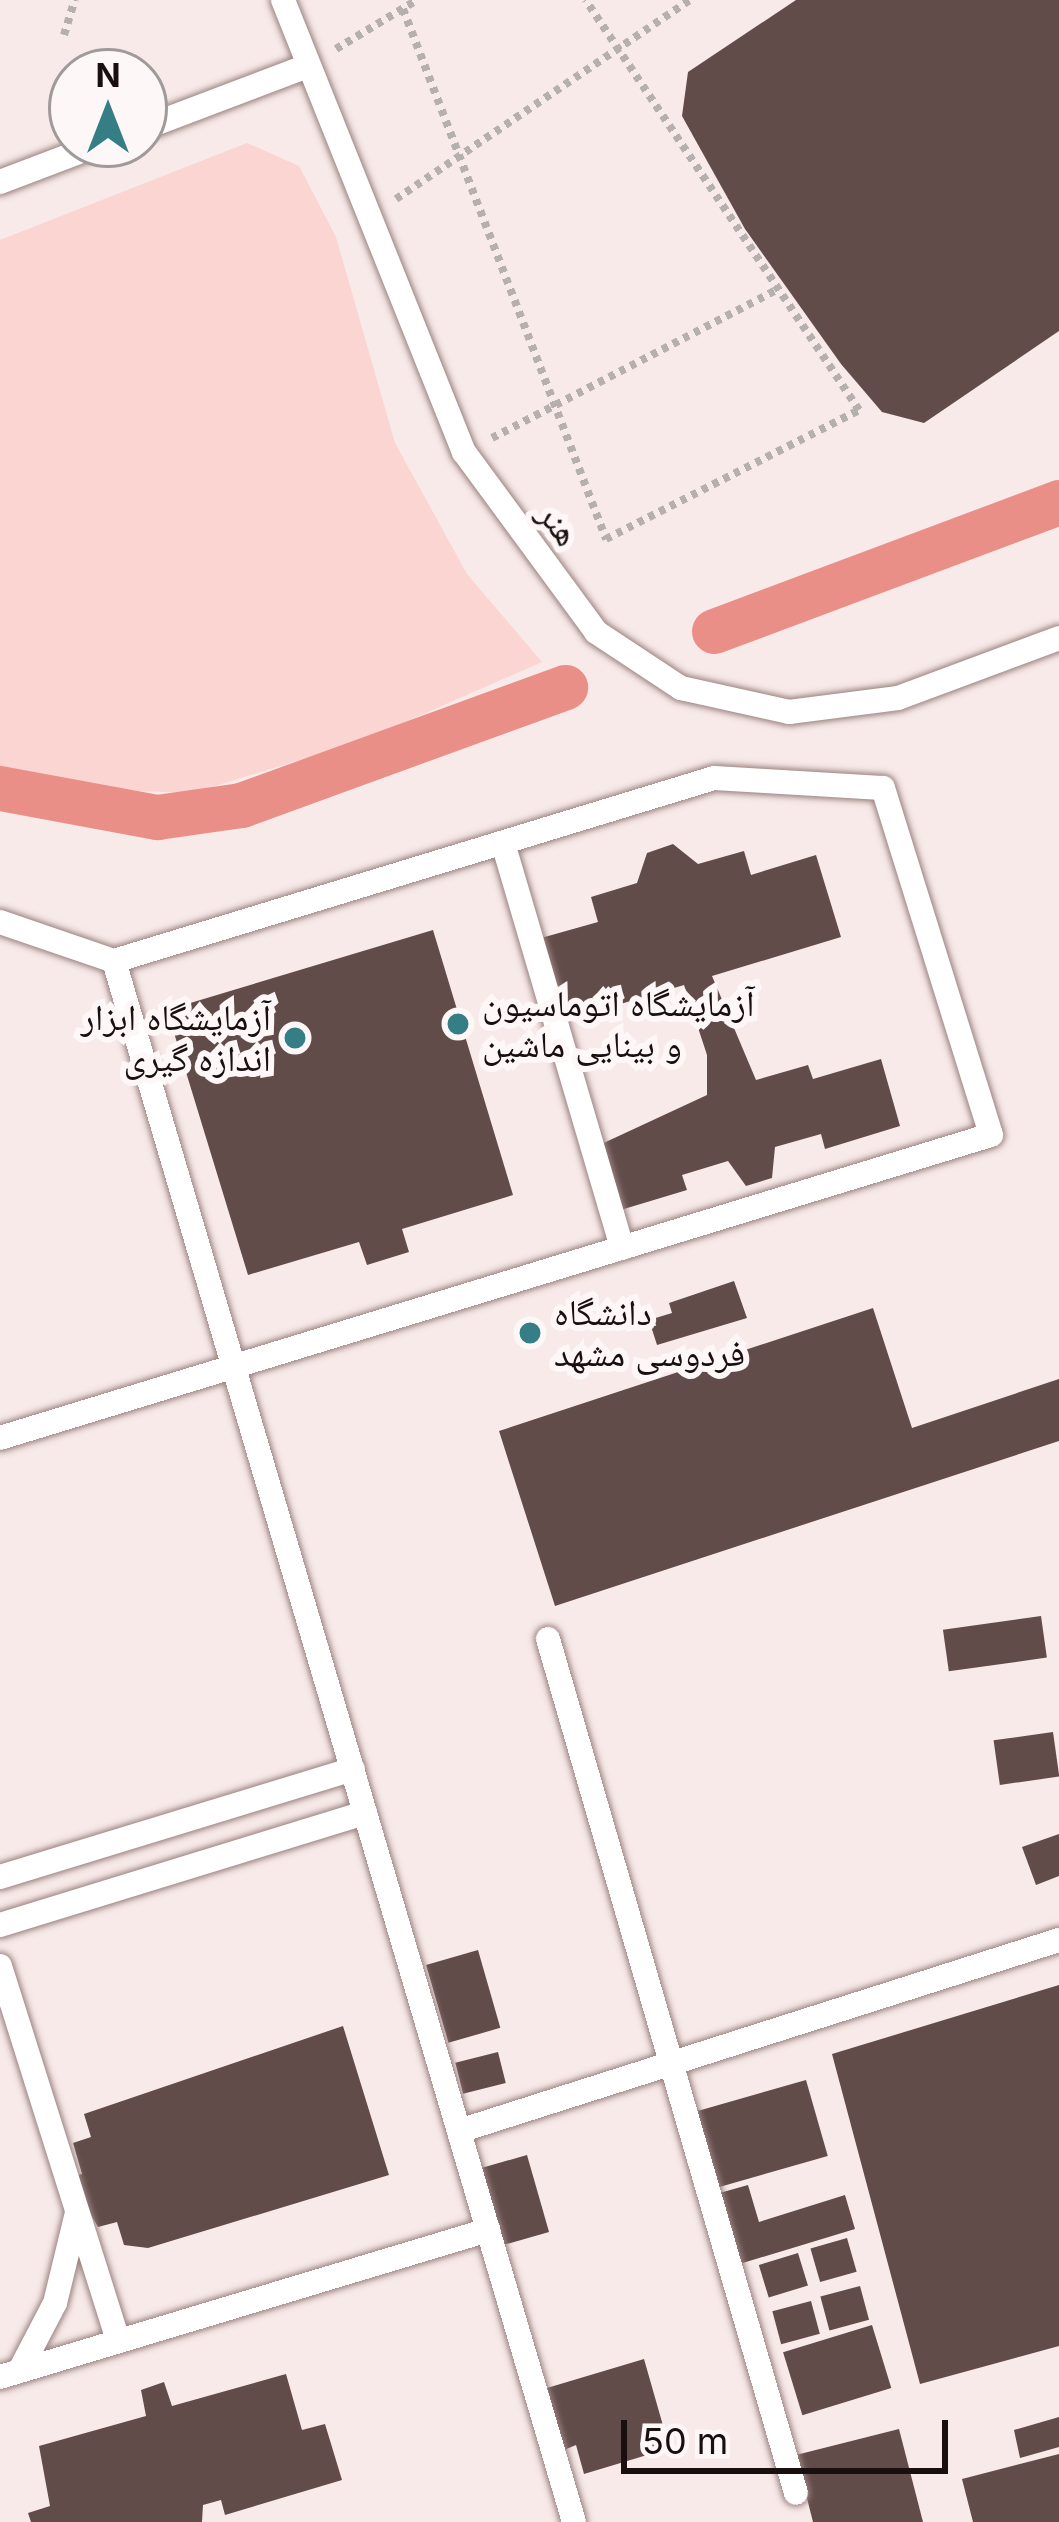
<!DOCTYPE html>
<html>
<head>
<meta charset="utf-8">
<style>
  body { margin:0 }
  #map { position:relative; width:1059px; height:2522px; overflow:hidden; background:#fdf7f7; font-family:Inter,"Noto Naskh Arabic",sans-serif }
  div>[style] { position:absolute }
  .built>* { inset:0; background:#f8eae8 }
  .green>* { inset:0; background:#fad5d2 }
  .canal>* { height:45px; margin:-22.5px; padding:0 22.5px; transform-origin:22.5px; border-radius:22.5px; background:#ea8e88 }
  .building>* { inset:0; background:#624c4a; transform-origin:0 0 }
  .path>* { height:8px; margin-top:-4px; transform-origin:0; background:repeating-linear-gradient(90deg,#b5afae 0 6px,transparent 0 12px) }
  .roads { filter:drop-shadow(0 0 3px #9a8280) drop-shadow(0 0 3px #9a8280) }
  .lane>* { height:24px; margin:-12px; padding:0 12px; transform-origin:12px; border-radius:12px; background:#fff }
  .dots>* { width:33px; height:33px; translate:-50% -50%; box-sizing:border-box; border:6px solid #fdf7f7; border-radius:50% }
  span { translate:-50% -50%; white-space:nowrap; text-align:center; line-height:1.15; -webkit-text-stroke:12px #fdf7f7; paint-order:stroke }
  .street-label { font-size:36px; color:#180f0e }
  .poi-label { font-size:36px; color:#180f0e }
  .left { translate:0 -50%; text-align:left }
  .right { translate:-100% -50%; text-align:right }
  .north { position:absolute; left:48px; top:48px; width:120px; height:120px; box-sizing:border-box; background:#fdf7f7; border:3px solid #a19a9a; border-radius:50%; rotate:0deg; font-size:33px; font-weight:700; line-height:48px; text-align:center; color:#180f0e }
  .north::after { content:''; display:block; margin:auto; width:42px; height:54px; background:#367e86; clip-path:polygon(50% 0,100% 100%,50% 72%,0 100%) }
  .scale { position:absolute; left:621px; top:2420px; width:327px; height:54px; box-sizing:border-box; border:6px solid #180f0e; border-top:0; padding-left:15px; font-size:36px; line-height:42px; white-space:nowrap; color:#180f0e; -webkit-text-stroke:9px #fdf7f7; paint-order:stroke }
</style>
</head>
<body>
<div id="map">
  <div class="built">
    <i style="clip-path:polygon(evenodd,0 0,1059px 0,1059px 2522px,0 2522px,0 0,72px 72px,144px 72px,144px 144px,72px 144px,72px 72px)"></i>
  </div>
  <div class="green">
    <i style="clip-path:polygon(247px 143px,299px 166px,336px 237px,395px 443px,467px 574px,542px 662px,362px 741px,192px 793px,67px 788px,0 771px,0 240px)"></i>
  </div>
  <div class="canal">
    <i style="left:714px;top:631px;width:368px;rotate:-20.5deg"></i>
    <i style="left:0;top:788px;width:160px;rotate:10.5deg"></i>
    <i style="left:157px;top:817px;width:85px;rotate:-8.1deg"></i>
    <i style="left:241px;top:805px;width:345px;rotate:-20deg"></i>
  </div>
  <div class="building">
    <i style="clip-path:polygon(796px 0,1059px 0,1059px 331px,924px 423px,882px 412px,841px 364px,745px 229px,682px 116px,688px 72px)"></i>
    <i style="clip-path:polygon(673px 844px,698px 864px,744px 851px,751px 875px,816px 855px,841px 937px,712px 976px,756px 1080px,808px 1065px,813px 1079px,881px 1059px,900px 1126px,825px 1149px,821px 1134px,775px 1147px,772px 1178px,746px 1186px,728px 1161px,682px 1175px,687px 1190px,614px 1212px,595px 1147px,707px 1095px,707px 1055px,684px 985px,567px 1020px,534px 940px,598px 922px,591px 897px,637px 883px,647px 853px)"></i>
    <i style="clip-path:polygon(433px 930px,513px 1195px,402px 1229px,409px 1252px,367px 1265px,359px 1242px,248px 1275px,167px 1010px)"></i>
    <i style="clip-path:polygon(734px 1281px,747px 1318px,657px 1345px,649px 1320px,672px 1313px,669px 1303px)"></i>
    <i style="clip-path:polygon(873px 1308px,912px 1428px,1059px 1379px,1059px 1441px,555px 1606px,499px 1431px)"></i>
    <i style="left:1041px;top:1616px;width:42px;height:99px;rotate:82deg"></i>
    <i style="left:1053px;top:1732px;width:45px;height:60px;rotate:82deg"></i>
    <i style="clip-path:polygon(1059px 1834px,1059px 1876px,1036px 1885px,1022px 1847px)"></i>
    <i style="left:478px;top:1950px;width:81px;height:54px;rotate:74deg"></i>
    <i style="clip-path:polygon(1059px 1985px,1059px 2346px,920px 2384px,832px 2054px)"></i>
    <i style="clip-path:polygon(343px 2026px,389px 2175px,148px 2248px,124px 2245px,117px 2222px,98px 2227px,70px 2178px,82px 2174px,73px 2143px,91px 2137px,84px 2114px)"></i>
    <i style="left:498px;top:2052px;width:32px;height:44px;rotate:76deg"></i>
    <i style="left:806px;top:2080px;width:79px;height:120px;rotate:74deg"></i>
    <i style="left:527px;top:2155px;width:80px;height:53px;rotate:74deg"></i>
    <i style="clip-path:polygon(748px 2185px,759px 2222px,845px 2195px,855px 2229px,736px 2265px,716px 2194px)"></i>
    <i style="left:847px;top:2238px;width:35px;height:38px;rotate:74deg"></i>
    <i style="left:798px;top:2253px;width:34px;height:41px;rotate:73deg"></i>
    <i style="left:860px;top:2286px;width:35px;height:41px;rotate:75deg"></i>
    <i style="left:811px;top:2301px;width:34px;height:40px;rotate:75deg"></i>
    <i style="left:872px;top:2325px;width:66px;height:93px;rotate:73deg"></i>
    <i style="clip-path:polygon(644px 2359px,664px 2429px,651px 2432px,657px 2452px,584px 2474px,576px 2445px,564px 2450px,547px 2388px)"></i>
    <i style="clip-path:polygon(286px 2374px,302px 2430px,325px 2424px,342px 2480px,225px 2515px,221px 2500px,203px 2505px,202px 2522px,31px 2522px,28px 2513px,50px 2506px,39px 2446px,146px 2416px,141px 2390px,164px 2382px,172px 2406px)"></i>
    <i style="clip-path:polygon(1059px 2417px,1059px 2447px,1020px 2458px,1014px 2430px)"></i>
    <i style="clip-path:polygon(899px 2429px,923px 2522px,813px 2522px,796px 2455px)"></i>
    <i style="clip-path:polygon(1059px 2454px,1059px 2522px,973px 2522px,962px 2479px)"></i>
  </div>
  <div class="path">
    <i style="left:403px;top:9px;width:568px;rotate:69.04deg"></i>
    <i style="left:606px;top:539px;width:284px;rotate:-27deg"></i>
    <i style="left:859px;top:410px;width:493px;rotate:-123.7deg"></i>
    <i style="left:64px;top:35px;width:37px;rotate:-73deg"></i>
    <i style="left:336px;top:49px;width:95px;rotate:-31.2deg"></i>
    <i style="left:396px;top:199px;width:355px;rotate:-34.1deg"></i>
    <i style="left:492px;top:438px;width:322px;rotate:-27.5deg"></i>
  </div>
  <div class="roads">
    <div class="lane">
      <i style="left:283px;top:0;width:487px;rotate:68.2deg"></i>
      <i style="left:464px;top:452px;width:223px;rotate:53.7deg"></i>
      <i style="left:596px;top:632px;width:102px;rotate:33.4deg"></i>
      <i style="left:681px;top:688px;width:111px;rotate:12.5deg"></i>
      <i style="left:789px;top:712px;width:110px;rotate:-7.3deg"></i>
      <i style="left:898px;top:698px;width:172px;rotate:-20.4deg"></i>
      <i style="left:144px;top:128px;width:172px;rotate:-20.8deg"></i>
      <i style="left:0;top:182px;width:107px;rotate:-20.8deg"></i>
      <i style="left:503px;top:843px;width:422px;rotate:73.6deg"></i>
      <i style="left:0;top:922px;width:120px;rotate:18.9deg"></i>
      <i style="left:114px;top:961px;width:627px;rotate:-16.96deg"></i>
      <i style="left:714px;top:778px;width:169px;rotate:3.4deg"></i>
      <i style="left:883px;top:788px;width:363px;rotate:72.7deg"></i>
      <i style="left:991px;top:1135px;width:1036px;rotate:163deg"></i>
      <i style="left:114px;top:961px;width:1627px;rotate:73.58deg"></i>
      <i style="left:548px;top:1639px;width:889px;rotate:73.81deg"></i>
      <i style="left:0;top:1877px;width:369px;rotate:-17deg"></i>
      <i style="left:0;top:1925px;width:382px;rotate:-17.1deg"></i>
      <i style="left:0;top:1966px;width:392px;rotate:72.5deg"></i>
      <i style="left:459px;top:2131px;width:630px;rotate:-17.66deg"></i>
      <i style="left:21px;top:2368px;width:73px;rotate:-62.4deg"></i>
      <i style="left:55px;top:2303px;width:93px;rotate:-76.3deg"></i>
      <i style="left:0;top:2377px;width:510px;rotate:-16.76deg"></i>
    </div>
  </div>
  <div class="dots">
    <i style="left:458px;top:1024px;background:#367e86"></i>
    <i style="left:295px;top:1038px;background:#367e86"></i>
    <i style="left:530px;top:1333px;background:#367e86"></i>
  </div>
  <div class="street-label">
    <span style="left:559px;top:524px;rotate:53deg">هنر</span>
  </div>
  <div class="poi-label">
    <span class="left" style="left:482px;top:1024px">آزمایشگاه اتوماسیون<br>و بینایی ماشین</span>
    <span class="right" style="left:271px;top:1038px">آزمایشگاه ابزار<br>اندازه گیری</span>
    <span class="left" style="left:554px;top:1333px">دانشگاه<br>فردوسی مشهد</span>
  </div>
  <div class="north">N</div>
  <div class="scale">50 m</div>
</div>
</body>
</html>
